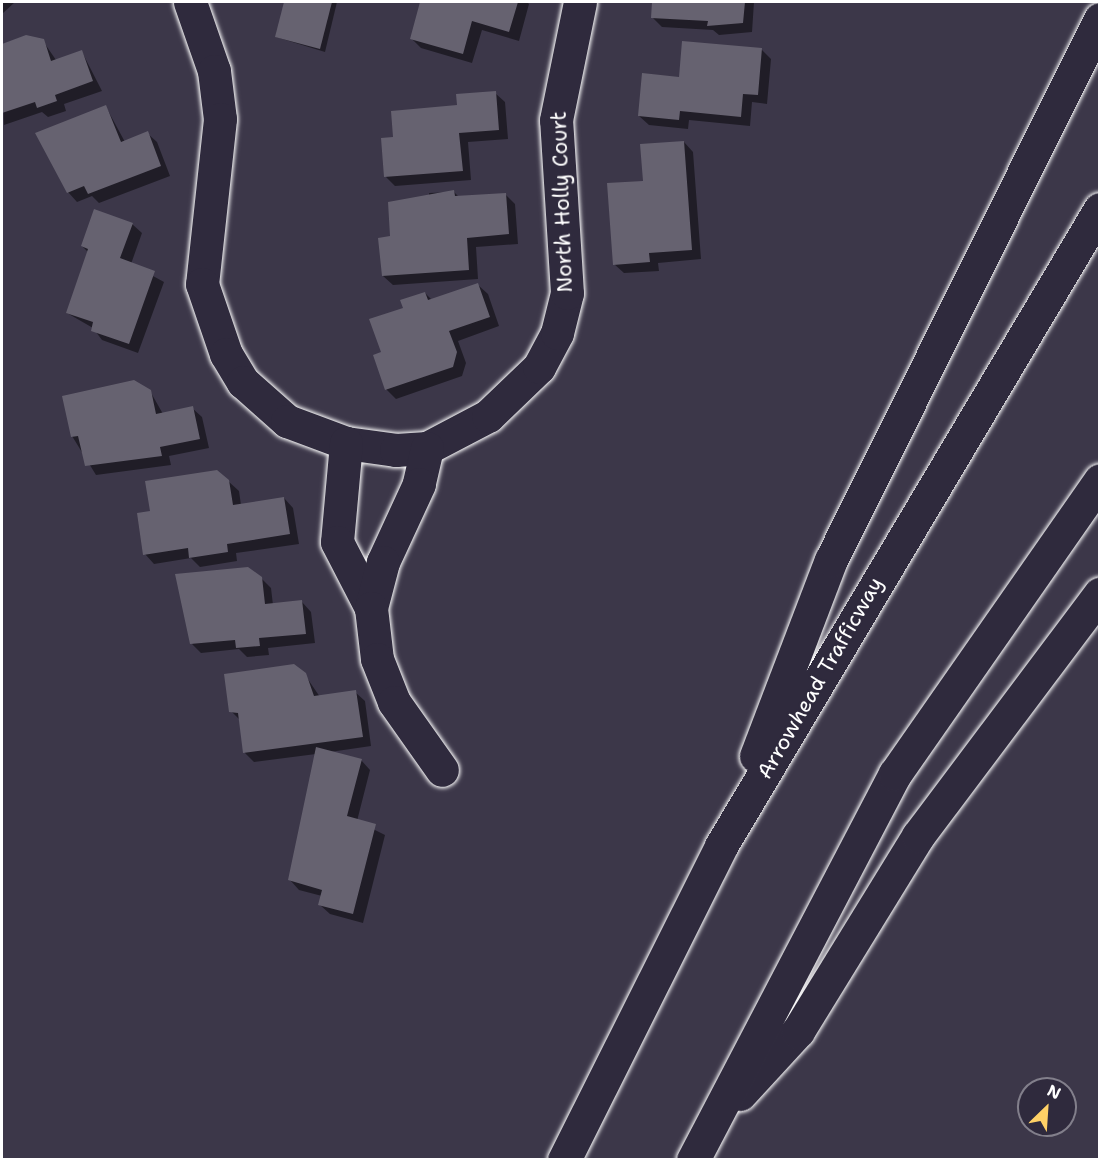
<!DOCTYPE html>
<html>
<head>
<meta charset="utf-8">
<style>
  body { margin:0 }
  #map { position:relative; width:1101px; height:1161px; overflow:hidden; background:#3c3749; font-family:"Shantell Sans",sans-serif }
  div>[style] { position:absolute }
  .shadow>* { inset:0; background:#0007 }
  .building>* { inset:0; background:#666270 }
  .roads { filter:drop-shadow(0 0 2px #fff) drop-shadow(0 0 2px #fff) }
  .minor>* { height:33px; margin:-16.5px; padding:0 16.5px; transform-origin:16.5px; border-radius:16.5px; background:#2f2a3d }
  .highway>* { height:33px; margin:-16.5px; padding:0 16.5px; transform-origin:16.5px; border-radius:16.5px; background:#2f2a3d }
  span { translate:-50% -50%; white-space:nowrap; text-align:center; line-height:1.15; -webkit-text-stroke:4.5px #2f2a3d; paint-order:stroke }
  .street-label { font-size:21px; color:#fff }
  .frame { position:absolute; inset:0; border:3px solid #fff; pointer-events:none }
  .north { position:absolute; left:1017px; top:1077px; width:60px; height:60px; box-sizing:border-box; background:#2f2a3d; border:2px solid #827f8b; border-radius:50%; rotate:25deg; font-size:16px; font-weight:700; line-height:24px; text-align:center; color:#fff }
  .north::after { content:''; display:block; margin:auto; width:21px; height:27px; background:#ffd166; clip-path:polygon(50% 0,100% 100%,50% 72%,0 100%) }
</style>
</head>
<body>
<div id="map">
  <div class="shadow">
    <i style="clip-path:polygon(2px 2px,15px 2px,2px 14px)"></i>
    <i style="clip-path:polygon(285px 2px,337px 2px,325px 52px,276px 37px)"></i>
    <i style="clip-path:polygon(422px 2px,527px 2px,529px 4px,519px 41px,482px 30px,472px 63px,421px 48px,411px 38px)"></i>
    <i style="clip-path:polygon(654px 2px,754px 2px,752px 32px,719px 35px,713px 30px,662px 27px,653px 18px)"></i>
    <i style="clip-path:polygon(26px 37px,43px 41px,56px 60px,82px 52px,102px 91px,64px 104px,66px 111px,48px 117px,42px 112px,4px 125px,2px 45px)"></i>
    <i style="clip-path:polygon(762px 50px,771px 59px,767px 104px,752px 102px,750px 126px,689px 120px,688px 129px,649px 125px,639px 116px,680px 79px)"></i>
    <i style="clip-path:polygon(495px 93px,505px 102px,508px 139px,468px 142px,471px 180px,395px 186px,386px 177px,395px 138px)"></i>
    <i style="clip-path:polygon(106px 107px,125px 142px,147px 133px,157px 142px,170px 176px,99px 203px,92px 196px,77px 202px,68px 192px)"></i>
    <i style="clip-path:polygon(684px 142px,693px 152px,701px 259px,658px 263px,659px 271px,624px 273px,614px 264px,644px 183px)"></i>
    <i style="clip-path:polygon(454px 192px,460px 198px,505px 194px,515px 204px,518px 244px,476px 247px,478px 279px,393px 285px,383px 276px,392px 238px,429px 200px,429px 193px)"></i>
    <i style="clip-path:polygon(132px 224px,142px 233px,131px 264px,164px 282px,138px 353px,102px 340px,93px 328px,67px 313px,88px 252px,82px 246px)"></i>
    <i style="clip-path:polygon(478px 285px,488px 294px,499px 326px,458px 341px,466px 363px,462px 376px,396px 399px,386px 389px,383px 353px,405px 309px,425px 293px,432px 300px)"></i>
    <i style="clip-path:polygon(150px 391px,163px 414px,192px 408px,202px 417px,209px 448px,169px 456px,171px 465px,96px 475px,72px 436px)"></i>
    <i style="clip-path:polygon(228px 481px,239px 491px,241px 505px,284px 498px,293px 508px,299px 544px,236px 553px,237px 561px,200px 567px,191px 558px,154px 564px,145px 554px,152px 513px)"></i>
    <i style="clip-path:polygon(261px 578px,271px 588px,273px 605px,302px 602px,311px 612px,315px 643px,268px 648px,269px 655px,247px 657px,239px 649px,201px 653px,192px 644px)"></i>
    <i style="clip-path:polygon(305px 675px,320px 697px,355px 692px,365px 701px,371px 746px,330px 752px,361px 760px,370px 770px,357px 821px,385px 835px,363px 923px,330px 914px,320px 905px,322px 896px,299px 890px,290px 880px,316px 754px,254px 762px,245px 753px,241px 721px,231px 711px)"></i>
  </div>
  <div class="building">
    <i style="clip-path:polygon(284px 2px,332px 2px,320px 49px,275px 37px)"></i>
    <i style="clip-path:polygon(420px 2px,518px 2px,509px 32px,472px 21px,463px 54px,410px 39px)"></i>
    <i style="clip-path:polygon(652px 2px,745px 2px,743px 23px,707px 26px,708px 21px,651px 18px)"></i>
    <i style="clip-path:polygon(26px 35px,44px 39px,51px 61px,82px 50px,93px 81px,55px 95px,57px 101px,37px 108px,35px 102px,2px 113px,2px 44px)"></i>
    <i style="clip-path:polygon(682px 41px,762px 48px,758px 95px,743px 94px,741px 117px,680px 111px,679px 120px,638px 116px,642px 73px,679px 77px)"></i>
    <i style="clip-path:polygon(496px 91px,499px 130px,459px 133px,463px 171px,384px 177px,381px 138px,393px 137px,391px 111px,457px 105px,456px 94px)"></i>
    <i style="clip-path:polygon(106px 105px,121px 142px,148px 131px,161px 166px,88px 194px,84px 186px,67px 193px,35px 133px)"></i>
    <i style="clip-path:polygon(684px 141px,692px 250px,649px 253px,650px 262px,613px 265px,607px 183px,643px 181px,640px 144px)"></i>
    <i style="clip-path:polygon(454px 190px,455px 196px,506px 193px,509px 234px,467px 238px,469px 270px,382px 276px,378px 238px,390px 236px,388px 202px)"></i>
    <i style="clip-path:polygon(94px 209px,133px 223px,120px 258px,155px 271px,129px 344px,91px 331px,93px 322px,66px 313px,88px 249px,81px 246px)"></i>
    <i style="clip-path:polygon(478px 283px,490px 317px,449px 331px,457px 352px,453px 367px,385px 390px,373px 355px,381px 352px,369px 319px,403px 308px,400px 300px,425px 292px,428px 300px)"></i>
    <i style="clip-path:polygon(134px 380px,151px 390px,156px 414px,193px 406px,200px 439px,160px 447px,162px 456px,85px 466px,78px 436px,71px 437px,62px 396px)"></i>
    <i style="clip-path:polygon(217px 470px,229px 480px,233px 505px,284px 497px,290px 534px,227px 544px,228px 552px,189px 558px,188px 548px,143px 555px,137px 513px,150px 511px,145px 481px)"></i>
    <i style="clip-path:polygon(248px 567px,262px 577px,265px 604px,302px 600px,306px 634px,259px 638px,260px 646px,236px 648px,235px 640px,190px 644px,175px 574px)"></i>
    <i style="clip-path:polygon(294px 664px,306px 673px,314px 696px,356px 690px,363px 737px,243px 753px,238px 713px,229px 712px,224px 674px)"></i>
    <i style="clip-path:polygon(316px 747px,362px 759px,347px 816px,376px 824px,353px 914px,318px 905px,322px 890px,288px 880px)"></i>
  </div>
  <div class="roads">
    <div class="minor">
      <i style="left:190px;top:2px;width:73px;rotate:70.8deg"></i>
      <i style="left:214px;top:71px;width:48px;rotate:82.9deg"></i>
      <i style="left:220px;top:119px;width:166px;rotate:96.2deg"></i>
      <i style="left:202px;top:284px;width:74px;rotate:71.1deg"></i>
      <i style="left:226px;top:354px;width:33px;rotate:59deg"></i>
      <i style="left:243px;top:382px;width:59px;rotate:41.6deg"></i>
      <i style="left:287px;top:421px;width:63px;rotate:20.4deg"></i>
      <i style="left:346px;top:443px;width:50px;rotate:8deg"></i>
      <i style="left:396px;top:450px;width:31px;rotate:-4deg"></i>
      <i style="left:427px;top:448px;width:69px;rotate:-27.7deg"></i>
      <i style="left:488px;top:416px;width:71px;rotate:-43.9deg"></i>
      <i style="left:539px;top:367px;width:38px;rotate:-62deg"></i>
      <i style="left:557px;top:333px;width:41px;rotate:-76deg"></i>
      <i style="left:567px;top:293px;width:173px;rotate:-93.6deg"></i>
      <i style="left:556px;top:120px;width:120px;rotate:-78.5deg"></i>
      <i style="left:346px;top:443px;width:99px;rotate:95.2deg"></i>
      <i style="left:337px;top:542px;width:74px;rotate:62.7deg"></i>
      <i style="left:427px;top:448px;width:37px;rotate:103deg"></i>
      <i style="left:419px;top:484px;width:86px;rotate:114.8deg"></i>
      <i style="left:383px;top:562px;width:48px;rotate:104.6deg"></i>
      <i style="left:371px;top:608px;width:51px;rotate:83.3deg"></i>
      <i style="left:377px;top:659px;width:46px;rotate:68.4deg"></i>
      <i style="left:394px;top:702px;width:83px;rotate:54.8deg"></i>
    </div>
    <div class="highway">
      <i style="left:756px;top:756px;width:210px;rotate:-69.1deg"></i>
      <i style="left:831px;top:560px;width:604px;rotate:-63.56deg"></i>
      <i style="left:740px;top:1094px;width:86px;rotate:-47.4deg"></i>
      <i style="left:798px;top:1031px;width:229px;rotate:-58.4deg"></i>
      <i style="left:918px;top:836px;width:303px;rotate:-53.1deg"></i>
      <i style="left:564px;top:1160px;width:351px;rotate:-63.4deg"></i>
      <i style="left:721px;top:846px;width:741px;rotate:-59.25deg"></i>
      <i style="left:693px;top:1160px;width:436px;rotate:-62.4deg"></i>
      <i style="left:895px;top:774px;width:358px;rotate:-55.1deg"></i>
    </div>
  </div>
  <div class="street-label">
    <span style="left:562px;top:202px;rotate:-92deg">North Holly Court</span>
    <span style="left:820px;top:678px;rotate:-60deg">Arrowhead Trafficway</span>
  </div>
  <div class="frame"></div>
  <div class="north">N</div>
</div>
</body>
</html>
